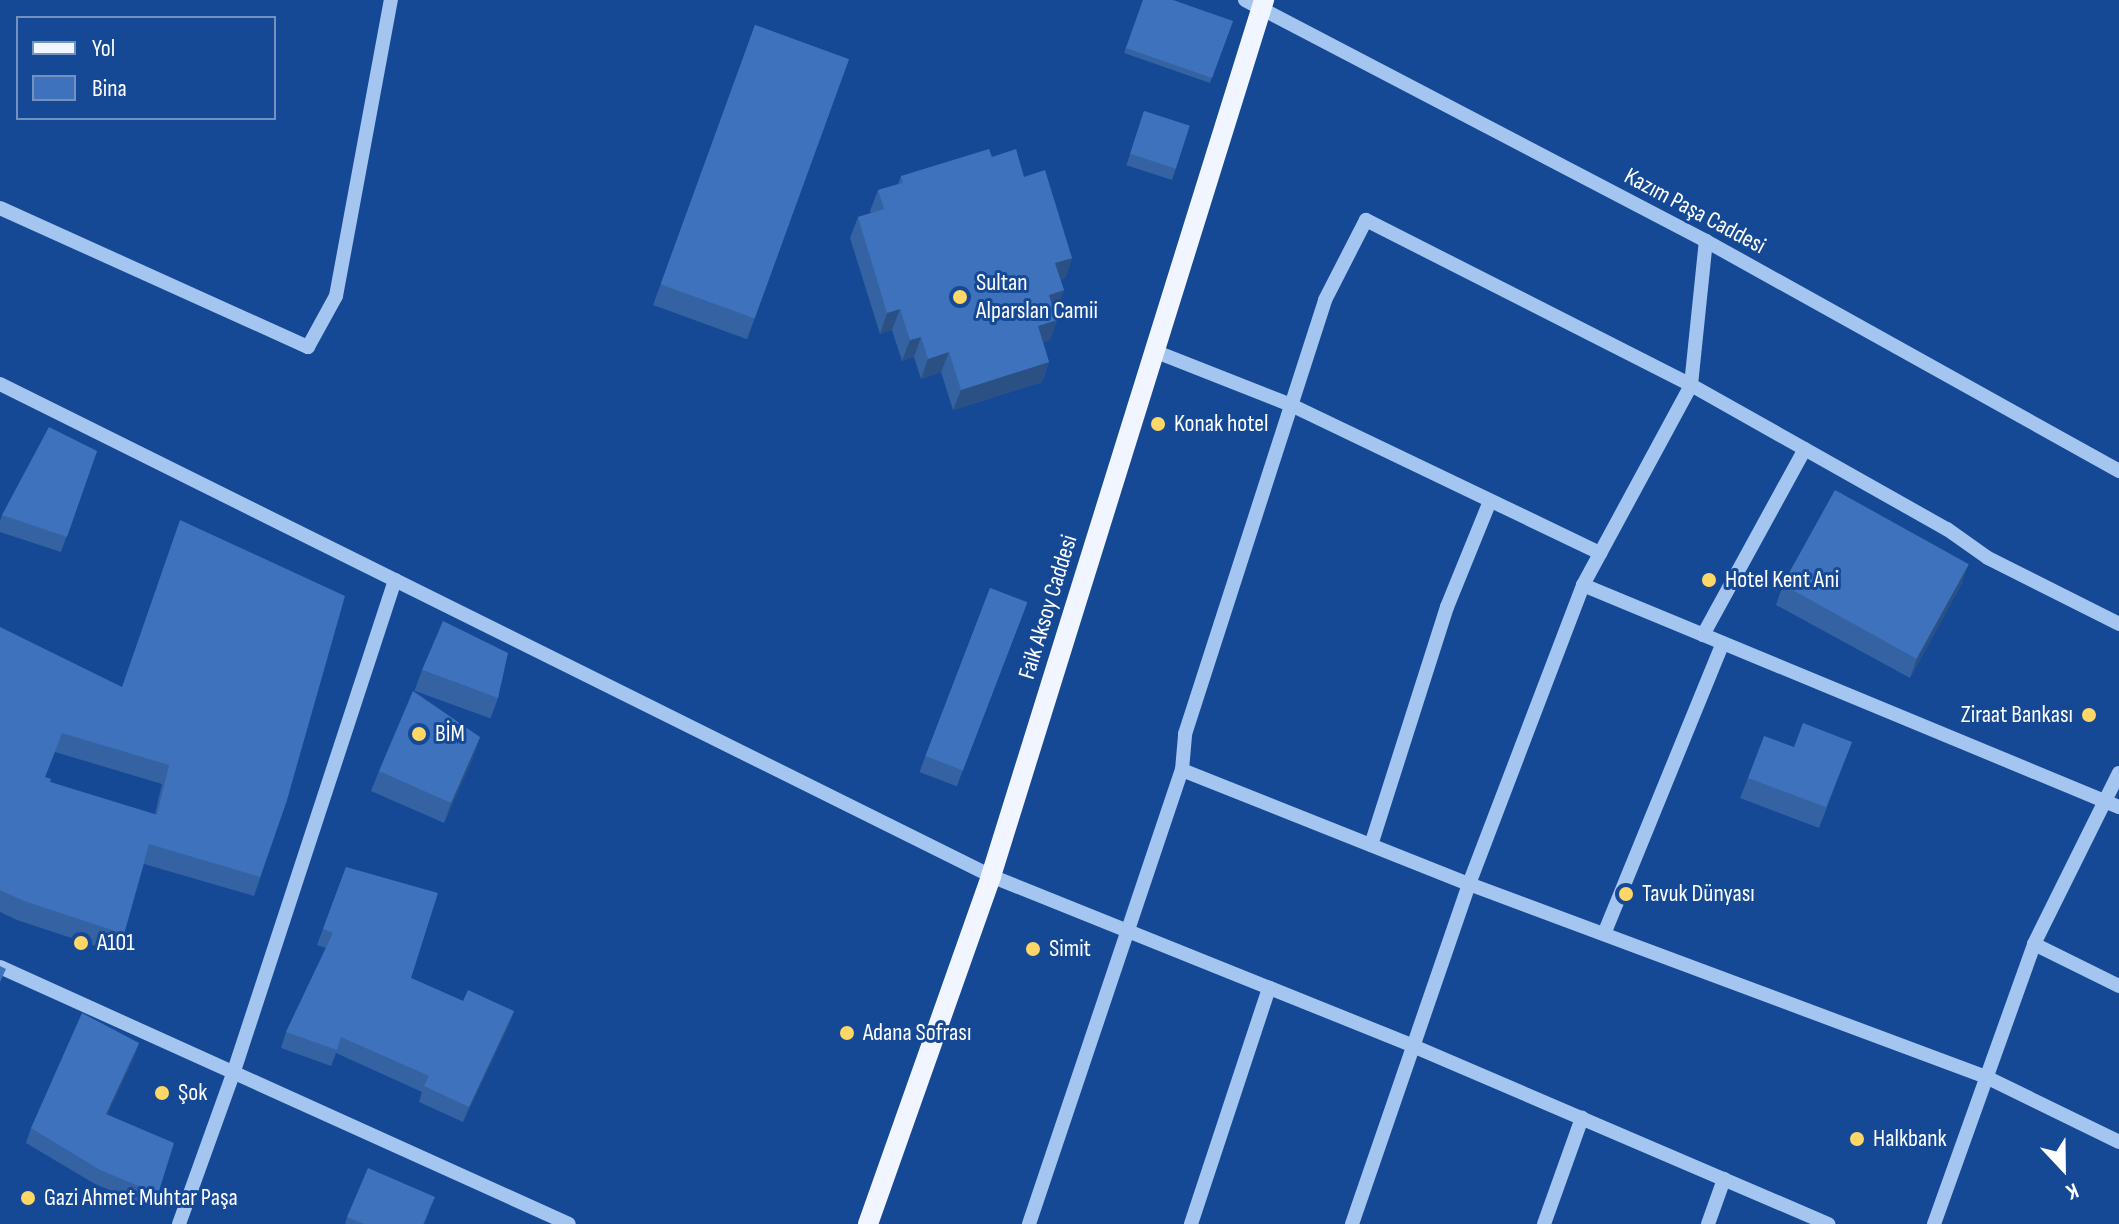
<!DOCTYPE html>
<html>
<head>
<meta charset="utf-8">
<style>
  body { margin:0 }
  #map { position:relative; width:2119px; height:1224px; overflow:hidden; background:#154995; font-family:"Sofia Sans Condensed",sans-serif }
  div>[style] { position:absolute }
  .minor>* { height:14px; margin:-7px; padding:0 7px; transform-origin:7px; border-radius:7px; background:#a5c5f1 }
  .major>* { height:20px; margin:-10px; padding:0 10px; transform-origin:10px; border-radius:10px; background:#f0f5ff }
  .wall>* { inset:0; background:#3562a2; transform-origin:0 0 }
  .shaded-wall>* { inset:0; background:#2b5084 }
  .building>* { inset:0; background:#3e72bc; transform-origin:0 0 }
  .dots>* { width:22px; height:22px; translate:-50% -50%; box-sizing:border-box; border:4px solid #154995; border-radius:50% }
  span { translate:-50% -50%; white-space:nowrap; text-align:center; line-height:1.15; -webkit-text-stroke:6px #154995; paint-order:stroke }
  .street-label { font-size:24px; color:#fff }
  .poi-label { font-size:24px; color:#fff }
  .left { translate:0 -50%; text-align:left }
  .right { translate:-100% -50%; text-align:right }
  .legend { position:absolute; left:16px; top:16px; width:260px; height:104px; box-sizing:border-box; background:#154995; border:2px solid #7392bf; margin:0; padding:10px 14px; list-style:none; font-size:24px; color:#fff }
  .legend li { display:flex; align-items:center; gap:16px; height:40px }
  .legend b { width:40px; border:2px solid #7392bf }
  .north { position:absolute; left:2023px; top:1128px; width:80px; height:80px; -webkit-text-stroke:6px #154995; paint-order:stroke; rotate:158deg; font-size:22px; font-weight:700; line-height:32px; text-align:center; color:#fff }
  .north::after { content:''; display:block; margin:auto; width:28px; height:36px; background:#fff; clip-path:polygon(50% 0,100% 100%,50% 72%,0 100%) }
</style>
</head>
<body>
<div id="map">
  <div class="minor">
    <i style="left:1245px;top:0;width:520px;rotate:27.6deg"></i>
    <i style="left:1706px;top:241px;width:473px;rotate:29.1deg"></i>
    <i style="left:0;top:208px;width:338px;rotate:24.3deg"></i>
    <i style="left:308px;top:347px;width:58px;rotate:-61.2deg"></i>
    <i style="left:336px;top:296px;width:301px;rotate:-79.5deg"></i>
    <i style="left:1154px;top:351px;width:147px;rotate:21.5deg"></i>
    <i style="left:1291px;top:405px;width:343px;rotate:25.6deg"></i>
    <i style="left:0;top:384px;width:1106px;rotate:26.4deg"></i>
    <i style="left:991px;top:876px;width:455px;rotate:21.9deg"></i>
    <i style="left:1413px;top:1046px;width:452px;rotate:23.2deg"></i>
    <i style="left:1583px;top:585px;width:580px;rotate:22.5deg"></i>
    <i style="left:1703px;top:635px;width:212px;rotate:-61.3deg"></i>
    <i style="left:1182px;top:770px;width:36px;rotate:-85deg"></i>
    <i style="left:1185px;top:734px;width:456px;rotate:-72.1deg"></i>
    <i style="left:1325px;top:300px;width:90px;rotate:-62.9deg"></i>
    <i style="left:1366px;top:220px;width:364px;rotate:26.9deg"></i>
    <i style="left:1691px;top:385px;width:294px;rotate:29.4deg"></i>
    <i style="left:1947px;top:529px;width:50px;rotate:35.3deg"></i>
    <i style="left:1988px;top:558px;width:147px;rotate:26.7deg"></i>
    <i style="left:1371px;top:845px;width:250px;rotate:-72.3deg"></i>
    <i style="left:1447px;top:607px;width:114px;rotate:-67.9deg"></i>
    <i style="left:1604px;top:934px;width:314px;rotate:-67.8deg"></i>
    <i style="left:2034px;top:944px;width:95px;rotate:26.3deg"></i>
    <i style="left:0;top:967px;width:624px;rotate:24.31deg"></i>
    <i style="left:179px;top:1224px;width:159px;rotate:-70.2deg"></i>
    <i style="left:233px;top:1074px;width:520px;rotate:-71.84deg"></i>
    <i style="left:1029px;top:1224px;width:479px;rotate:-71.4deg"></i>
    <i style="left:1182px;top:770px;width:309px;rotate:21.7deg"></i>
    <i style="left:1469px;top:884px;width:552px;rotate:20.47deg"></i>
    <i style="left:1986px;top:1077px;width:148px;rotate:26deg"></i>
    <i style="left:1191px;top:1224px;width:249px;rotate:-71.7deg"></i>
    <i style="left:1352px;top:1224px;width:360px;rotate:-71deg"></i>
    <i style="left:1469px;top:884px;width:320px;rotate:-69.1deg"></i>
    <i style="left:1583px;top:585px;width:227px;rotate:-61.6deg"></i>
    <i style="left:1691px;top:385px;width:145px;rotate:-84.1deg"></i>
    <i style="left:1544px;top:1224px;width:113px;rotate:-70.3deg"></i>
    <i style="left:1708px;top:1224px;width:48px;rotate:-70.4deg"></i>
    <i style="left:1934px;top:1224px;width:297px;rotate:-70.3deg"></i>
    <i style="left:2034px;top:944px;width:191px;rotate:-63.6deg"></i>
  </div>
  <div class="major">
    <i style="left:868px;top:1224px;width:369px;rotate:-70.5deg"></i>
    <i style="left:991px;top:876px;width:918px;rotate:-72.69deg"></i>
  </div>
  <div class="wall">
    <i style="clip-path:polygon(1143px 0,1233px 21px,1210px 83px,1124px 53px)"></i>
    <i style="left:755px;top:25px;width:100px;height:298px;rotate:20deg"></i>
    <i style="left:1144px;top:111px;width:48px;height:57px;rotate:18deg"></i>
    <i style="clip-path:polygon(992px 157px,1024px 177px,1072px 258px,1065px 278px,1060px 280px,1064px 290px,1056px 311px,1054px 311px,1057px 320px,1050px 340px,1043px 342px,1049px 362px,1042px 382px,953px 410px,941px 372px,921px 379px,914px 357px,902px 361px,892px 330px,880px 334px,850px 238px,858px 217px,871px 213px,870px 211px,878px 190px,898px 184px,901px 176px)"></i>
    <i style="clip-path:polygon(97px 451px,61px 552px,0 532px,0 521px,2px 515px)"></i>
    <i style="clip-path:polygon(1962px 583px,1910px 678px,1776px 605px,1783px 585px)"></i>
    <i style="left:990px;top:588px;width:40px;height:197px;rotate:21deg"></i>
    <i style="clip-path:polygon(evenodd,0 627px,287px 800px,254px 896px,144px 864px,124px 934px,117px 953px,17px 920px,0 912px,0 627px,55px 752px,162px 784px,155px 814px,50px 782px,45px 777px,55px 752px)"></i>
    <i style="left:422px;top:670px;width:81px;height:22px;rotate:20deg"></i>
    <i style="clip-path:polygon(480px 737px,473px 758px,444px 823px,371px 791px,379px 771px)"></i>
    <i style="clip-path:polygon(1852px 742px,1819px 828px,1740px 798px,1748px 778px,1794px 747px)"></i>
    <i style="clip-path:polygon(346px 867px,411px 978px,463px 1001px,514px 1011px,508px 1027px,463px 1122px,419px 1102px,422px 1092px,336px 1053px,331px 1066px,281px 1048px,286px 1032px,326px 948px,317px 945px)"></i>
    <i style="clip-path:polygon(139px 1043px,134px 1057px,107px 1115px,158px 1194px,153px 1208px,95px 1184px,26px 1143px,31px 1128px)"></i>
    <i style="clip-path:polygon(429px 1212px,424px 1224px,345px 1224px,347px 1217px)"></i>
  </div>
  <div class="shaded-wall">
    <i style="clip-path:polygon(1072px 258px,1065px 278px,1048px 284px,1055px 263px)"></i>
    <i style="clip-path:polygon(1064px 290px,1056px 311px,1042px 315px,1049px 295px)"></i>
    <i style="clip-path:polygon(900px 309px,892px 330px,880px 334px,887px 313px)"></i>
    <i style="clip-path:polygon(1057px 320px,1050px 340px,1030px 346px,1038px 326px)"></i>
    <i style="clip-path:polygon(921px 337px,914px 357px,902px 361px,910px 340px)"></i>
    <i style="clip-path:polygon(949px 352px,941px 372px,921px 379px,928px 359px)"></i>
    <i style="clip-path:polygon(1049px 362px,1042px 382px,953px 410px,961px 390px)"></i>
    <i style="clip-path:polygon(1969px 563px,1962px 583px,1910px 678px,1917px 658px)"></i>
    <i style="clip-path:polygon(480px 737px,473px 758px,444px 823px,451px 803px)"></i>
    <i style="clip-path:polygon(514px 1011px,508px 1027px,463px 1122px,469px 1107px)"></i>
    <i style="clip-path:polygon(139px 1043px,134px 1057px,101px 1129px,106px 1114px)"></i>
  </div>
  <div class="building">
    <i style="clip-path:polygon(1143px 0,1173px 0,1233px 21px,1212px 78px,1126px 48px)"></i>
    <i style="left:755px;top:25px;width:100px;height:276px;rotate:20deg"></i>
    <i style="left:1144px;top:111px;width:48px;height:45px;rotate:18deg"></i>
    <i style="clip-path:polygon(989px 149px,992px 157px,1016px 149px,1024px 177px,1045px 170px,1072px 258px,1055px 263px,1064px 290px,1049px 295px,1057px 320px,1038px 326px,1049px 362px,961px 390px,949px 352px,928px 359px,921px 337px,910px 340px,900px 309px,887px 313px,858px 217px,884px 209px,878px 190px,903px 183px,901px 176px)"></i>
    <i style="clip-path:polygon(49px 427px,97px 451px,67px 537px,2px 515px)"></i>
    <i style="left:1835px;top:490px;width:153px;height:108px;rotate:29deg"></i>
    <i style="clip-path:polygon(evenodd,180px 520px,345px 596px,287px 800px,260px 877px,149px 844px,124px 934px,24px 901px,0 890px,0 627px,122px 687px,180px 520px,62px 733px,169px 765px,157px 815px,50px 782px,51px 779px,45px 777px,62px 733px)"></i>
    <i style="left:990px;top:588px;width:40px;height:180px;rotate:21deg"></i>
    <i style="clip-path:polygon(443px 621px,508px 653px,498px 698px,422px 670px)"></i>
    <i style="clip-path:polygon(413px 691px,480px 737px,451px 803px,379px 771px)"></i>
    <i style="clip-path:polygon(1803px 723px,1852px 742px,1826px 807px,1748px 778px,1764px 736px,1794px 747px)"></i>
    <i style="clip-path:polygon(346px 867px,438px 893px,411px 978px,463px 1001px,468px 990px,514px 1011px,469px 1107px,424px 1086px,429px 1076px,341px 1037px,337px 1050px,286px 1032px,333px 933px,323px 929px)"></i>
    <i style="clip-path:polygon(0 966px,6px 969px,0 982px)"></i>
    <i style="clip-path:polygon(82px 1013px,139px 1043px,106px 1114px,174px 1143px,158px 1194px,100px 1170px,31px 1128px)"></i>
    <i style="clip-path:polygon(368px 1168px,435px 1197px,423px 1224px,364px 1224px,347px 1217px)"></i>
  </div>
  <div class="dots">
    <i style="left:960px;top:297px;background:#ffd766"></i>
    <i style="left:1158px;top:424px;background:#ffd766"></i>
    <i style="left:1709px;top:580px;background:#ffd766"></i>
    <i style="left:2089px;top:715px;background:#ffd766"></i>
    <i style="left:419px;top:734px;background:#ffd766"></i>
    <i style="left:1626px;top:894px;background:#ffd766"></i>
    <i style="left:81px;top:943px;background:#ffd766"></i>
    <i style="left:1033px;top:949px;background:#ffd766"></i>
    <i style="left:847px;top:1033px;background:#ffd766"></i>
    <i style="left:162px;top:1093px;background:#ffd766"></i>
    <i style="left:1857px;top:1139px;background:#ffd766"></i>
    <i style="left:28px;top:1198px;background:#ffd766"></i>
  </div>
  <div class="street-label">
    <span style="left:1695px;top:211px;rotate:28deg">Kazım Paşa Caddesi</span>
    <span style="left:1048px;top:607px;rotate:-73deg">Faik Aksoy Caddesi</span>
  </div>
  <div class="poi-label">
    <span class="left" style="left:976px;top:297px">Sultan<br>Alparslan Camii</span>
    <span class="left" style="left:1174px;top:424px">Konak hotel</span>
    <span class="left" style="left:1725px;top:580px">Hotel Kent Ani</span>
    <span class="right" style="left:2073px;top:715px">Ziraat Bankası</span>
    <span class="left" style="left:435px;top:734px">BİM</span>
    <span class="left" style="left:1642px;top:894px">Tavuk Dünyası</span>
    <span class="left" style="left:97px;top:943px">A101</span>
    <span class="left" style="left:1049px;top:949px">Simit</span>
    <span class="left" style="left:863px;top:1033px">Adana Sofrası</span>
    <span class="left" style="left:178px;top:1093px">Şok</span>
    <span class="left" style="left:1873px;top:1139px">Halkbank</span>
    <span class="left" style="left:44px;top:1198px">Gazi Ahmet Muhtar Paşa</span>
  </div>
  <ul class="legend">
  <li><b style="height:10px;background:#f0f5ff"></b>Yol</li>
  <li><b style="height:22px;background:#3e72bc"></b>Bina</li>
  </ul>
  <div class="north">K</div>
</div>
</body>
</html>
